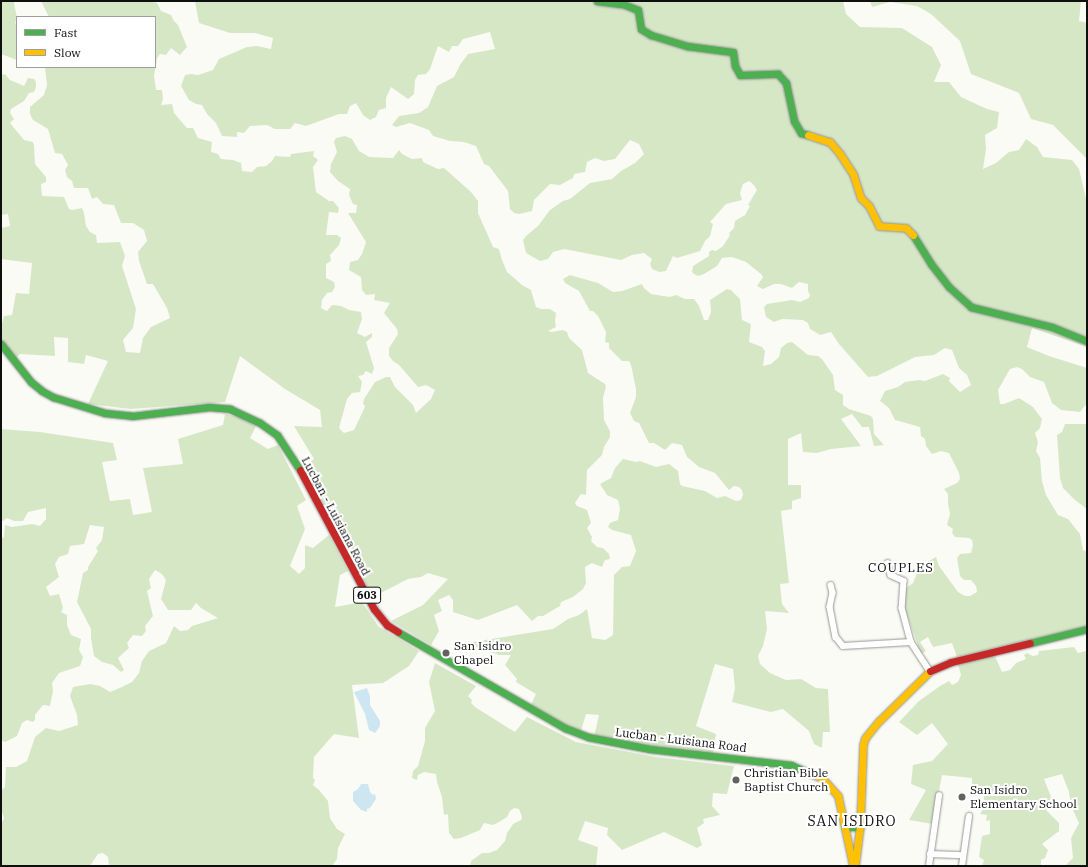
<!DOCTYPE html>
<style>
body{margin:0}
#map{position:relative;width:1088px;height:867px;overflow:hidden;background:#fbfbf6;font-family:"IBM Plex Serif",serif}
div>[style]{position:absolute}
.forest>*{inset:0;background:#d6e7c6}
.water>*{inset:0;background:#cee6f2}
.roads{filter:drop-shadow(0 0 1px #959593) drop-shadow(0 0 1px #959593)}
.street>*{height:5.5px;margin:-2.75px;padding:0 2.75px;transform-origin:2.75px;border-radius:2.75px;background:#fefefe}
.fast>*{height:7px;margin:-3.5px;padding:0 3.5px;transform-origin:3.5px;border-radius:3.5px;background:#4caf50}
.slow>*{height:7px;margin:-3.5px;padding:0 3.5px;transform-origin:3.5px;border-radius:3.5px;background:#ffc107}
.jam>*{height:7px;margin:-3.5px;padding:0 3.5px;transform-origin:3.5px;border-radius:3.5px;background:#c62828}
.dots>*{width:11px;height:11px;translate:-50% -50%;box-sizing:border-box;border:2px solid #fff;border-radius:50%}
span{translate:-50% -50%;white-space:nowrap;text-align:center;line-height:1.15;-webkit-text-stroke:4px #fff;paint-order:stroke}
.shield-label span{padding:1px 3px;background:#fff;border:1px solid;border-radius:3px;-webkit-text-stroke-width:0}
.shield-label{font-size:11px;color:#0f0f0f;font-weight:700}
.street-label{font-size:12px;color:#0f0f0f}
.poi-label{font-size:12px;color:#0f0f0f}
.left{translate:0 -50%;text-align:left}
.neighbourhood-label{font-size:13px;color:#0f0f0f;letter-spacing:1px}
.quarter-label{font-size:14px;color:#0f0f0f;letter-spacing:1px}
.frame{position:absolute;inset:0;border:2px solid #0f0f0f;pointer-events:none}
.legend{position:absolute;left:16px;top:16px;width:140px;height:52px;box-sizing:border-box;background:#fff;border:1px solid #9f9f9f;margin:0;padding:5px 7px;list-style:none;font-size:12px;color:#0f0f0f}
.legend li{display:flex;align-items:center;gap:8px;height:20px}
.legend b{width:20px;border:1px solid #9f9f9f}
</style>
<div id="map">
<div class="forest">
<div style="clip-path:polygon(1px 1px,14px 1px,14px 3px,17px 18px,15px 23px,17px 24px,17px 60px,1px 54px)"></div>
<div style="clip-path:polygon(41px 1px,151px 1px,157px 3px,161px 11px,171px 15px,174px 21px,178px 25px,187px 47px,180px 55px,171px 48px,166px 55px,160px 54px,157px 58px,154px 76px,156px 90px,162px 90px,163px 99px,161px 105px,172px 104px,174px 113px,187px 128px,193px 128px,198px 138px,212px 142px,211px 152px,218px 154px,221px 159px,233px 160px,241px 163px,242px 171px,252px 172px,257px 167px,266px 166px,272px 161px,275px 156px,290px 157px,291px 154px,314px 151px,313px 156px,318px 160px,313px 167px,316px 192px,329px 201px,333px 201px,339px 208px,338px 213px,329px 212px,326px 235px,337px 235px,341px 238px,339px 245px,330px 255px,331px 261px,326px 264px,326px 278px,334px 282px,335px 287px,332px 292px,327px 293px,322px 300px,321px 308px,327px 311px,332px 305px,341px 306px,349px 310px,361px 312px,362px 319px,357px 333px,365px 337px,372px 333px,372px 337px,366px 342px,374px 368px,372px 374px,366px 371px,363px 375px,358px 376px,362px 382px,360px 392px,352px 393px,347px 399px,339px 428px,344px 433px,354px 430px,364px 409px,365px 406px,363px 404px,364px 399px,375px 382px,386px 377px,390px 377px,395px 387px,413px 405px,416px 413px,431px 399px,435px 390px,426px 385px,418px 387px,399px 365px,393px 361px,389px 356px,389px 348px,398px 334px,397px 329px,384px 313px,390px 303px,374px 300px,375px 294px,366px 295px,362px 290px,361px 277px,349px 270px,350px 262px,358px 260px,362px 254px,366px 242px,348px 213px,356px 213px,357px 205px,353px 204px,349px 195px,350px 189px,338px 181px,330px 172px,331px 164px,337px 152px,334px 142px,336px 138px,345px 136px,352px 139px,359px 151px,369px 157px,393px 158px,399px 150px,402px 154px,412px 159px,422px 158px,423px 162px,438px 169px,444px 168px,471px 192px,478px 201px,478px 213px,493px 247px,499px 249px,502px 260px,507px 272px,522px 285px,531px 290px,536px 307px,541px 309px,550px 309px,556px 313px,555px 321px,556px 327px,548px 331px,551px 332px,563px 330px,567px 332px,569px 338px,582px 350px,588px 373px,605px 384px,606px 387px,603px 398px,604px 420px,610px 431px,610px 437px,604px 447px,602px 455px,587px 470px,586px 495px,581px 494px,575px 503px,577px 506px,587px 510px,591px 523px,587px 528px,592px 537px,591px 541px,597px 547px,603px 548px,609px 554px,610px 559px,605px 560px,602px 567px,592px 563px,585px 567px,586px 583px,583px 589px,573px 597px,561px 602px,560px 606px,543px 616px,538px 616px,532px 621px,517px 605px,478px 620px,453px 612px,453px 600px,449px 595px,438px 600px,442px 611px,434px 615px,439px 631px,431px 645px,391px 621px,423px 605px,448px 579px,428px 573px,421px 577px,408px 579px,373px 597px,304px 465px,314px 459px,294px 426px,322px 427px,320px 410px,285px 389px,240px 356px,225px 402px,131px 409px,88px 404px,108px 361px,86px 355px,84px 364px,68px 362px,68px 338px,54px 337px,55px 356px,20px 354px,15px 359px,1px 339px,1px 328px,4px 316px,12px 315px,16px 293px,29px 294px,32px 263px,1px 259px,1px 228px,10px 226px,8px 214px,1px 215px,1px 75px,5px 74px,10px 80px,24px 86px,28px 78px,34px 79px,36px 82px,36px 87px,34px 92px,29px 93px,24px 101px,11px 109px,10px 113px,14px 119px,10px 123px,24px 140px,33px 142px,34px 145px,35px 164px,46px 177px,46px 182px,41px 184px,42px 196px,64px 197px,69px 209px,72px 210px,82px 208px,84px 213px,86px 226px,90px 232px,96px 235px,97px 243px,120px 242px,125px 256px,122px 266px,136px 309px,133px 328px,123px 340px,126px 352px,140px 353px,143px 338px,151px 327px,170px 318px,167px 308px,153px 284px,147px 284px,139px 261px,138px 252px,147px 241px,144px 230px,133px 223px,121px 223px,114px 205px,103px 204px,97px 197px,92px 199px,88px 188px,74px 188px,72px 181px,67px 177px,65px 170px,68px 165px,62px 154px,55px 153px,48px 129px,33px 120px,30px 114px,30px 107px,44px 95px,47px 85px,45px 67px,155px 67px,155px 17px,49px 17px)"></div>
<div style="clip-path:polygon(195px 1px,843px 1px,846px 14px,860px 27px,902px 28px,932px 47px,941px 65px,934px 82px,949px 82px,961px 97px,987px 109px,999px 112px,997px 128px,985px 135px,986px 149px,983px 169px,996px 163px,1009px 152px,1019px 150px,1026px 139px,1037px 147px,1043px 157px,1072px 160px,1079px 169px,1087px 203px,1087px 347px,1032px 328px,1027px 347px,1049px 356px,1087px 368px,1087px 403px,1080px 412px,1061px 410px,1052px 403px,1044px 382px,1030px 377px,1022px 369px,1017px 367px,1010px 369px,998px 390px,1000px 404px,1004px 404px,1019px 398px,1033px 407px,1042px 419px,1040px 428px,1035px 433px,1038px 442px,1036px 451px,1040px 458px,1042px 481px,1046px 495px,1058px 515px,1068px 519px,1080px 534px,1083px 550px,1087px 552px,1087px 626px,957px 657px,952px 643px,933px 647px,928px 637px,920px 642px,926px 651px,921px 654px,905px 609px,905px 589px,913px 583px,920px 566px,936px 557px,939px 566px,958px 592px,965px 596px,970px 596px,977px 592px,976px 586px,971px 580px,964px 580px,960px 576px,957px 558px,960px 554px,971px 553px,973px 545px,972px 540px,969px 538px,955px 537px,952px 533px,953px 529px,947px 525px,950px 514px,948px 504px,948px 494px,944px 489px,957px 483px,960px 479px,959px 473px,949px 453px,941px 451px,932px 454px,926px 446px,925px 439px,921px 436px,920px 427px,895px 420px,889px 408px,880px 401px,885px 391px,898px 387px,905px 382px,919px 380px,925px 381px,943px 374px,950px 378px,949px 381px,960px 392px,971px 385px,967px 375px,959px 368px,952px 350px,945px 348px,934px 355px,915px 357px,877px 376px,868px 377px,839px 344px,831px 332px,820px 335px,810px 329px,808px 323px,803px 320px,782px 319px,774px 322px,766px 317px,764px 307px,767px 304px,792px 300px,800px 302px,809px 298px,810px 295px,808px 291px,808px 284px,799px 282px,792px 288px,781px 284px,774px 284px,763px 289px,757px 286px,763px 277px,761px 274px,746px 262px,732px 257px,722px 258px,717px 266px,704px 274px,698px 276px,694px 274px,692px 272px,693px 266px,709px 256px,709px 252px,712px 250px,716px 251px,723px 246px,730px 235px,729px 233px,734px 228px,735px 221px,745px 215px,750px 206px,748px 205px,757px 190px,753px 184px,749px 181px,743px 184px,740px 193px,742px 200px,726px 204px,710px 222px,713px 224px,710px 236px,705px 241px,700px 251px,677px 258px,673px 256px,666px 271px,659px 272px,652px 269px,650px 264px,652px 259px,644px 253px,632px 255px,621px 260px,564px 249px,553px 252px,548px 259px,540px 261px,526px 253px,523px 240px,526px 236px,538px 226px,550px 210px,563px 201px,570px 199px,590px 183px,612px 179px,621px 171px,635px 163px,644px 154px,639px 144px,630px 140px,615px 159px,604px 161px,595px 158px,587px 162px,585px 172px,574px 174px,573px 178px,560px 185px,550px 184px,534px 200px,532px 211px,519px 214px,514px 213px,510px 209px,508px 191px,489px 166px,484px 164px,476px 146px,464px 142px,450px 141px,433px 136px,429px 130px,410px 123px,396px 127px,392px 125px,399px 116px,419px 113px,428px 107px,437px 86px,454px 77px,460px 65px,468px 54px,495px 49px,490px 32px,463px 39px,458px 46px,452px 46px,449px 52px,438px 46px,430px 69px,426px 74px,418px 75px,415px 80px,414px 94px,408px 99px,391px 87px,386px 98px,386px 108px,379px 110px,376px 117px,370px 120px,363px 115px,356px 103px,350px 106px,347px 114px,339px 114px,306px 126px,295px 123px,290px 129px,275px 129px,267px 125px,250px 126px,244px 133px,237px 132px,237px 137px,222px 136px,216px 123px,207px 114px,202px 105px,196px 104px,189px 100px,181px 86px,185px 75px,191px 74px,198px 75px,213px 70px,219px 59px,247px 47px,257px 46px,271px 49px,273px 38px,255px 33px,230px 33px,199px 23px)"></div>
<div style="clip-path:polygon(870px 1px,1081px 1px,1079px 21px,1087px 23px,1087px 159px,1053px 125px,1031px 119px,1019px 93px,971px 74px,960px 41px,931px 14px,917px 6px,890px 2px,872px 7px)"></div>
<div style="clip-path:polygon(570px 275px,598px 283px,613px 292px,622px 291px,642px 284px,644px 288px,651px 294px,670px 297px,676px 295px,685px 299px,694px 299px,699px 306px,704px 320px,708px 320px,711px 312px,710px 300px,727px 289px,731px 290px,740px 299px,742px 320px,751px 324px,749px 342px,762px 347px,765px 351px,763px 366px,771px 364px,779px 357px,781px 348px,787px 343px,792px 342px,808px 355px,818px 356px,822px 359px,833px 375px,835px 390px,843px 395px,843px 405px,849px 409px,871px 416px,873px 419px,874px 434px,884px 445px,874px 446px,869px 427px,862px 427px,852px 414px,841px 419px,861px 446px,831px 449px,817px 453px,803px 452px,801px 433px,788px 439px,788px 485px,801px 485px,801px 498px,792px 501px,792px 509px,781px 511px,789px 583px,780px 584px,782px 604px,789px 613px,765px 611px,767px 629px,763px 646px,758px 656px,760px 664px,770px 673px,786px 680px,801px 679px,816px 688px,828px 689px,830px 732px,823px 732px,822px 748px,814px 744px,809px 731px,783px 709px,771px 712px,732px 702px,735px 688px,733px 669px,715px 664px,696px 726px,716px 734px,713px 756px,594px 737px,599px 715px,586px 714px,580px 734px,530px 707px,536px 694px,516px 682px,517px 679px,505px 665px,511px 655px,499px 655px,490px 652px,493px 646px,486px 643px,480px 650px,466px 647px,473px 642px,553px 629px,568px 619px,579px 615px,587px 609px,592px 638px,605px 640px,613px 635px,614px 575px,622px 567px,630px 566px,636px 551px,631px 535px,612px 530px,608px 527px,610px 523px,618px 520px,620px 509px,618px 500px,607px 495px,600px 484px,611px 478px,615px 468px,623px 459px,636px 462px,640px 461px,656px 467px,669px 464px,678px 471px,680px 484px,682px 486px,705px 491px,717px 498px,725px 496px,736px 501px,741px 500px,743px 495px,742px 490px,739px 487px,734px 486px,729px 490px,715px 473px,699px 467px,687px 457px,682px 445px,672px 443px,665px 450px,654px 443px,649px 443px,639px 423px,634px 421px,630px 413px,636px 397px,636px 389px,631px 365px,629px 361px,622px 361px,609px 348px,609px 343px,605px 342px,606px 332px,598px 316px,593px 311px,590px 311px,579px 291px,565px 283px,563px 279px)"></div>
<div style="clip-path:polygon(225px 414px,240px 418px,256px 426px,250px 438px,268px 449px,278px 445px,306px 500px,297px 506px,305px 529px,290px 566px,299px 574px,305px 568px,305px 545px,313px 548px,329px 535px,348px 571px,340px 575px,335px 607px,362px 602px,379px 627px,419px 651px,409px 666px,383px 683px,352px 685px,359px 738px,334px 734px,314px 757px,313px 778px,315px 780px,313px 785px,319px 790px,328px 801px,330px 818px,337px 829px,345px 834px,338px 848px,337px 859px,332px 866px,109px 866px,108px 857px,103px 853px,98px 854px,90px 866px,1px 866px,1px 825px,4px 818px,1px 809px,1px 791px,5px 787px,6px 767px,16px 767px,27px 761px,35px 737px,46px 728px,59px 731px,78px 725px,77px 715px,70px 696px,73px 687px,90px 684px,100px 686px,110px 692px,122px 687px,132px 682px,139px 673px,142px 661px,149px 651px,166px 643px,174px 626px,180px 631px,188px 630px,192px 626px,218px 618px,201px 608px,196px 603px,191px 610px,168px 610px,161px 599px,166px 580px,162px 574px,155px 570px,149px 579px,151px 588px,147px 591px,153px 616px,145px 626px,146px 631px,142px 636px,133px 635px,127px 643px,129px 648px,118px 658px,124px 670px,121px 672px,113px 665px,102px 662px,94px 656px,91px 638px,91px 629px,77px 602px,83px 573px,88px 570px,88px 567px,98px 551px,96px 548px,102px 540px,104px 527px,90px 525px,84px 544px,70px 546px,68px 554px,59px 557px,55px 564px,59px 577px,46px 587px,50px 596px,59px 594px,63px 608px,61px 612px,67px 615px,67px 625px,71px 635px,81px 639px,79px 650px,83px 657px,80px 666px,59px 673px,52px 683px,53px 691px,50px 706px,43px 705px,35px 715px,35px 720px,33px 722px,27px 720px,22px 723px,17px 736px,5px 742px,1px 740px,1px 539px,4px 537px,5px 525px,12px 527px,32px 524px,40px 526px,46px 519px,46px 508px,28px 512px,23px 521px,14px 521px,7px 518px,1px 522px,1px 429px,40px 432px,113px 443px,117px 460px,102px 462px,110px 501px,130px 499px,133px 515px,152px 512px,143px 468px,183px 464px,178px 439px,223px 425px)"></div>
<div style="clip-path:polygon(1065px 424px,1087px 424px,1087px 509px,1075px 500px,1063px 488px,1060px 478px,1057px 435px,1062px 432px)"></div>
<div style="clip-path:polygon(1074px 647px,1078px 653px,1086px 651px,1087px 648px,1087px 866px,1065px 866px,1073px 858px,1071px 838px,1079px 823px,1071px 806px,1069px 792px,1062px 774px,1044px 779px,1051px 797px,1046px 810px,1059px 823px,1059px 831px,1042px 844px,1048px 850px,1045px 858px,1041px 860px,1041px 866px,982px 866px,984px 860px,979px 857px,982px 836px,990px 834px,990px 820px,986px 821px,987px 815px,980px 814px,983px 809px,985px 788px,972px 787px,972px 778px,942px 775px,933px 824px,909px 820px,926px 790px,911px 784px,913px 765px,932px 761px,948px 744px,932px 723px,917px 735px,899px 722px,919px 701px,940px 686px,949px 681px,952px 685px,958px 682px,961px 675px,957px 661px,993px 652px,1002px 672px,1010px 670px,1016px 663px,1026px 659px,1024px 655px,1027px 653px,1033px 656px,1038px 655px,1039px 651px)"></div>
<div style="clip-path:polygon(435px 663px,476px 686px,468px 696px,472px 700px,471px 703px,475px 707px,515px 732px,527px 717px,576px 742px,656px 757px,734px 766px,727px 794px,713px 793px,712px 806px,720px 815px,703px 819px,704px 823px,697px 828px,702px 845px,697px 848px,664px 832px,622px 850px,607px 835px,608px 828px,585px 821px,578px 840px,598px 847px,596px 866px,470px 866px,471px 861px,482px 853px,489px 853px,497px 850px,505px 841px,507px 833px,513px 824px,521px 820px,522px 817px,519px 809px,514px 808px,510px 811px,507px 817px,499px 822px,493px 825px,484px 823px,480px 830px,461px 838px,454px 839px,449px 833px,448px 814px,444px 815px,442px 797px,437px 782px,436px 774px,424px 772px,418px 775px,417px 780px,412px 778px,413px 771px,418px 766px,425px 741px,425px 728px,435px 711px,429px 682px)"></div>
</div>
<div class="water">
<div style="clip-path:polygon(367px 688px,370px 696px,370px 705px,380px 721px,380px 726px,375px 733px,369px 730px,365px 714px,354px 692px)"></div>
<div style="clip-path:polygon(361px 784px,368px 784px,370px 792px,373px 795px,375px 794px,376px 799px,370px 808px,367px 809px,367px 812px,361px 810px,353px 801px,353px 792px,358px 789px)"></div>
</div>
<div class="roads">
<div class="street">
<div style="left:888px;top:563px;width:12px;rotate:76deg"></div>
<div style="left:891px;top:575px;width:14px;rotate:25deg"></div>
<div style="left:904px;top:581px;width:27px;rotate:94deg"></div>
<div style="left:902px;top:608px;width:35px;rotate:75deg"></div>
<div style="left:911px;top:642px;width:35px;rotate:57deg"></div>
<div style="left:831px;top:585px;width:8px;rotate:76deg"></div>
<div style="left:833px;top:593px;width:14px;rotate:102deg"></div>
<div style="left:830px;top:607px;width:31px;rotate:79deg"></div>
<div style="left:836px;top:637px;width:11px;rotate:52deg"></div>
<div style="left:843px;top:646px;width:68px;rotate:-3.4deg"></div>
<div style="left:930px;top:854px;width:33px;rotate:2deg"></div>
<div style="left:929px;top:866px;width:71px;rotate:-81.9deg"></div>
<div style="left:962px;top:866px;width:50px;rotate:-82deg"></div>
</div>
<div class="fast">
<div style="left:597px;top:1px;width:26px;rotate:7deg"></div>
<div style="left:623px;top:4px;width:16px;rotate:22deg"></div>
<div style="left:638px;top:10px;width:19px;rotate:81deg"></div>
<div style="left:641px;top:29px;width:12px;rotate:31deg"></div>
<div style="left:651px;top:35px;width:38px;rotate:17deg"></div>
<div style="left:687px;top:46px;width:46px;rotate:7.4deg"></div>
<div style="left:733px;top:52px;width:14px;rotate:82deg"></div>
<div style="left:735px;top:66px;width:10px;rotate:61deg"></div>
<div style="left:740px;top:75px;width:38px;rotate:-2deg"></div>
<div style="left:778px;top:74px;width:12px;rotate:48deg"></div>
<div style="left:786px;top:83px;width:39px;rotate:78deg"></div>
<div style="left:794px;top:121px;width:14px;rotate:60deg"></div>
<div style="left:801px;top:133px;width:7px;rotate:16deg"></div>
<div style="left:913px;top:235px;width:34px;rotate:58deg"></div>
<div style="left:931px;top:264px;width:29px;rotate:52deg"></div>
<div style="left:949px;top:287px;width:30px;rotate:42deg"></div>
<div style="left:971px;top:307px;width:83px;rotate:13.9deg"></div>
<div style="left:1052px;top:327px;width:38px;rotate:22deg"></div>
<div style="left:1px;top:344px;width:48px;rotate:51.7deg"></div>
<div style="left:31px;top:382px;width:14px;rotate:39deg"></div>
<div style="left:42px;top:391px;width:13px;rotate:29deg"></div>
<div style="left:53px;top:397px;width:54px;rotate:17.1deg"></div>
<div style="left:105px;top:413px;width:27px;rotate:6deg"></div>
<div style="left:132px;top:416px;width:78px;rotate:-6.7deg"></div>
<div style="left:209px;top:407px;width:21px;rotate:5deg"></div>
<div style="left:230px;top:409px;width:33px;rotate:25deg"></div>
<div style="left:260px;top:423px;width:21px;rotate:35deg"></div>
<div style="left:277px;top:435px;width:42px;rotate:56.7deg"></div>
<div style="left:398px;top:632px;width:193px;rotate:29.9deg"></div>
<div style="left:565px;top:728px;width:25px;rotate:21deg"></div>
<div style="left:588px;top:737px;width:63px;rotate:11deg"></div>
<div style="left:650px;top:749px;width:142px;rotate:6.5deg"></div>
<div style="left:791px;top:765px;width:17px;rotate:24deg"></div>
<div style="left:1030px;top:643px;width:59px;rotate:-13.8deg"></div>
<div style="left:845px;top:827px;width:15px"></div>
</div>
<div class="slow">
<div style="left:808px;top:135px;width:23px;rotate:18deg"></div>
<div style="left:830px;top:142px;width:16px;rotate:50deg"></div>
<div style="left:840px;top:154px;width:24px;rotate:57deg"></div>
<div style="left:853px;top:174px;width:25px;rotate:72deg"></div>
<div style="left:861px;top:198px;width:11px;rotate:45deg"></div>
<div style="left:869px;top:206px;width:22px;rotate:63deg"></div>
<div style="left:879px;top:226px;width:27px;rotate:4deg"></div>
<div style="left:906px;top:228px;width:10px;rotate:45deg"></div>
<div style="left:807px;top:772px;width:16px;rotate:22deg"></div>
<div style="left:822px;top:778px;width:24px;rotate:48deg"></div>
<div style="left:838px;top:796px;width:72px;rotate:77.9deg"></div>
<div style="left:855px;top:866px;width:39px;rotate:-83deg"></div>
<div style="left:860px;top:827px;width:82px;rotate:-87.9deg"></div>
<div style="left:863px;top:745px;width:7px;rotate:-74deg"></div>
<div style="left:865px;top:738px;width:22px;rotate:-51deg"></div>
<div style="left:879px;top:721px;width:71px;rotate:-44.4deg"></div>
</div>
<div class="jam">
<div style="left:300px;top:470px;width:157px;rotate:62deg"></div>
<div style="left:374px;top:609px;width:21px;rotate:51deg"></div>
<div style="left:387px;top:625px;width:13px;rotate:32deg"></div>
<div style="left:930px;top:671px;width:23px;rotate:-23deg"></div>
<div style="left:951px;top:662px;width:81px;rotate:-13.5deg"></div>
</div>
</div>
<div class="dots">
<div style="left:446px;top:653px;background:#626260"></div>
<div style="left:736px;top:780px;background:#626260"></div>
<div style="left:962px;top:797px;background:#626260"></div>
</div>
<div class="shield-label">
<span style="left:367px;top:595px">603</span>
</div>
<div class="street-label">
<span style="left:336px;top:516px;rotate:62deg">Lucban - Luisiana Road</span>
<span style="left:681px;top:740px;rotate:7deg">Lucban - Luisiana Road</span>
</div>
<div class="poi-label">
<span class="left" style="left:454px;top:653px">San Isidro<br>Chapel</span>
<span class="left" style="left:744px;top:780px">Christian Bible<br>Baptist Church</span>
<span class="left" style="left:970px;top:797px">San Isidro<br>Elementary School</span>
</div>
<div class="neighbourhood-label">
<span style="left:901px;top:568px">COUPLES</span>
</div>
<div class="quarter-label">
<span style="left:852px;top:821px">SAN ISIDRO</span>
</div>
<div class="frame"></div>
<ul class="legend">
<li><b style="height:5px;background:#4caf50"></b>Fast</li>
<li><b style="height:5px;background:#ffc107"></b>Slow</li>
</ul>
</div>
